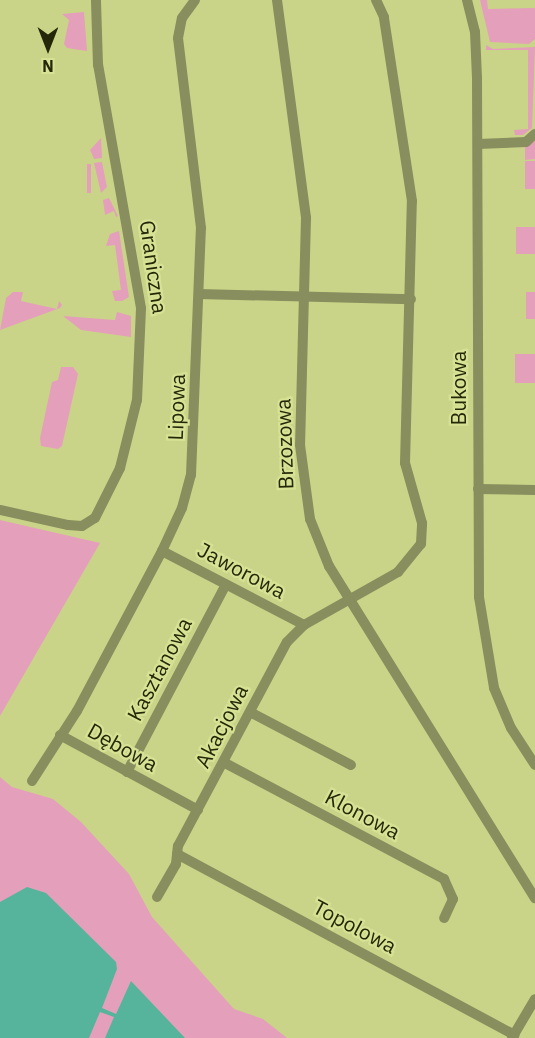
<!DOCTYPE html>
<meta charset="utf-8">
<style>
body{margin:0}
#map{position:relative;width:535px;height:1038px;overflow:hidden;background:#cad488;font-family:"IBM Plex Sans",sans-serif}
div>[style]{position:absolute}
.green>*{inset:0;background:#e49fba;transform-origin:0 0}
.water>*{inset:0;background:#57b49c}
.minor>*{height:10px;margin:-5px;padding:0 5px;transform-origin:5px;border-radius:5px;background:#888e5d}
span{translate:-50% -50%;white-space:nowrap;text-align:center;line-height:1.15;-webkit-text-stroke:4.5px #d7e295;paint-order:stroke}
.street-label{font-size:21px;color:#252808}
.north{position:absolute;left:18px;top:18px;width:60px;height:60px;-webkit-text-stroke:4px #d7e295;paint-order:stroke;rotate:180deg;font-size:16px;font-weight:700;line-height:24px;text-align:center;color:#252808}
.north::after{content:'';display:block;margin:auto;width:21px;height:27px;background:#252808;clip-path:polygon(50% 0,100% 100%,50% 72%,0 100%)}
</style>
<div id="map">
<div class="green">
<div style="clip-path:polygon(480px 0,487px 0,488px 9px,535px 8px,535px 39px,529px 44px,490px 42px)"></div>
<div style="clip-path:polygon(84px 12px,87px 51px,67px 48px,64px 44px,69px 20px,62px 14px)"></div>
<div style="clip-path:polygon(486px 45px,493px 49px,535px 47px,532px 128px,523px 135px,515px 135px,514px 130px,528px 129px,528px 50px,486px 50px)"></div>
<div style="clip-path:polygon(101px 138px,102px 158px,94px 159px,90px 150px)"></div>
<div style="clip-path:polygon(535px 141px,535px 159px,525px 160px,525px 146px)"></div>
<div style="left:525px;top:161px;width:10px;height:28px"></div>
<div style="clip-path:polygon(102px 162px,107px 187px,101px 193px,94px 163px)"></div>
<div style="left:87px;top:164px;width:4px;height:29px"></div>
<div style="clip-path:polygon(109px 198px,118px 216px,116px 217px,114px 211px,105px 215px,103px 200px)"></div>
<div style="left:516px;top:227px;width:19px;height:27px"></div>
<div style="clip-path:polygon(119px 231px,129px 297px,122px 301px,115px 301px,112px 291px,121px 290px,115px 245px,106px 246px,110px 234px)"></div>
<div style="clip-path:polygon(23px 292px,21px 301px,57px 309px,59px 301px,62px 305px,60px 308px,0 330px,6px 298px,13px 292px)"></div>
<div style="left:526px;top:292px;width:9px;height:27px"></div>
<div style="clip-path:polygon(117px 312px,131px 316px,131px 337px,81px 330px,63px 316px,115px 320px)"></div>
<div style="left:535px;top:354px;width:29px;height:20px;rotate:90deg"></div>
<div style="clip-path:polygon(61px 367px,73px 367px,78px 374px,62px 446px,58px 449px,41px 446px,40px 438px,52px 382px,58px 380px)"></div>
<div style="clip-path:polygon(0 520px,100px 543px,0 716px)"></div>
<div style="clip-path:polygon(0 777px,12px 787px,53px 799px,81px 822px,129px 874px,152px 917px,234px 1009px,263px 1019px,287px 1038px,0 1038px)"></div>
</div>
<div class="water">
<div style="clip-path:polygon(27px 887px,46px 893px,116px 962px,117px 969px,102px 1008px,116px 1014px,131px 981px,185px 1038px,105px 1038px,114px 1017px,100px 1012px,89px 1038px,0 1038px,0 902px)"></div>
</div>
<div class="minor">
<div style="left:277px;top:0;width:220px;rotate:82.4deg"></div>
<div style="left:306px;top:218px;width:227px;rotate:91.5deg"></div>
<div style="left:300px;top:445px;width:75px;rotate:82.3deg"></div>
<div style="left:310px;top:519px;width:51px;rotate:68deg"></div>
<div style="left:329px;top:566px;width:391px;rotate:58.2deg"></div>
<div style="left:467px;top:0;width:33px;rotate:76deg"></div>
<div style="left:475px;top:32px;width:46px;rotate:87.5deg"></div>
<div style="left:477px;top:78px;width:519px;rotate:89.78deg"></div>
<div style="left:479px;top:597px;width:92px;rotate:80.6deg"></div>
<div style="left:494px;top:688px;width:43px;rotate:67deg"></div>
<div style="left:511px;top:728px;width:44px;rotate:57deg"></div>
<div style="left:478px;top:144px;width:48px;rotate:-2.4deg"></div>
<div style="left:526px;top:142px;width:12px;rotate:-42deg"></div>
<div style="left:199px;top:294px;width:212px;rotate:1.4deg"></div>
<div style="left:478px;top:489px;width:57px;rotate:1deg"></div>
<div style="left:0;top:510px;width:70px;rotate:12.4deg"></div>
<div style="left:68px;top:525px;width:14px;rotate:4deg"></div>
<div style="left:82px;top:526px;width:15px;rotate:-32deg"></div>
<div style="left:95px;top:518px;width:56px;rotate:-63.4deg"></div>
<div style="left:120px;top:468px;width:70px;rotate:-76deg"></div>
<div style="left:137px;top:400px;width:92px;rotate:-87.5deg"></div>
<div style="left:141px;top:308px;width:247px;rotate:-100deg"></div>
<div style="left:98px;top:65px;width:65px;rotate:-91.8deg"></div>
<div style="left:162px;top:551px;width:160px;rotate:27.5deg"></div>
<div style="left:250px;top:712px;width:114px;rotate:27.7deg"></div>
<div style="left:60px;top:735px;width:157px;rotate:28.5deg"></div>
<div style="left:225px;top:763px;width:248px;rotate:27.9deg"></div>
<div style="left:444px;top:879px;width:22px;rotate:66deg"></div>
<div style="left:453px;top:899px;width:21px;rotate:115deg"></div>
<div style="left:127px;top:772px;width:212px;rotate:-62.2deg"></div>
<div style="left:32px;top:781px;width:83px;rotate:-57.3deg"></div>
<div style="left:77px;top:711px;width:181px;rotate:-62deg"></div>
<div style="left:162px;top:551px;width:47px;rotate:-65.1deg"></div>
<div style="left:182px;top:508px;width:34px;rotate:-75deg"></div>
<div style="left:191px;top:475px;width:247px;rotate:-87.7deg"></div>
<div style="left:201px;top:228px;width:191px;rotate:-96.9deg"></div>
<div style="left:178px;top:38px;width:20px;rotate:-79deg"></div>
<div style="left:182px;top:18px;width:22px;rotate:-54deg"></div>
<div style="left:177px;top:854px;width:383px;rotate:28.2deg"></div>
<div style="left:157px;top:897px;width:38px;rotate:-60deg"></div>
<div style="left:176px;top:864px;width:18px;rotate:-84deg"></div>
<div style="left:178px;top:846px;width:231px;rotate:-61.9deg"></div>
<div style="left:287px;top:642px;width:24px;rotate:-45deg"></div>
<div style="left:304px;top:625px;width:108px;rotate:-29.4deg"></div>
<div style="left:398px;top:572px;width:36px;rotate:-51deg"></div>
<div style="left:421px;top:544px;width:21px;rotate:-87deg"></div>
<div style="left:422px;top:523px;width:62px;rotate:-105.8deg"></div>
<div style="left:405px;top:463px;width:262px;rotate:-88.5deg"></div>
<div style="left:412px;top:201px;width:186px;rotate:-98.7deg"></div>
<div style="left:384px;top:17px;width:19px;rotate:-115deg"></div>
<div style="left:512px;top:1038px;width:45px;rotate:-59.5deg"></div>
</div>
<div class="street-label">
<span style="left:154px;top:267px;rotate:82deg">Graniczna</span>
<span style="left:458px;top:388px;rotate:-90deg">Bukowa</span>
<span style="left:176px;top:407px;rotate:-88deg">Lipowa</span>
<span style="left:284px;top:444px;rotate:-92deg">Brzozowa</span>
<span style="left:242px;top:570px;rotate:28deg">Jaworowa</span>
<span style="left:159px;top:669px;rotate:-62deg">Kasztanowa</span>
<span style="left:221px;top:726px;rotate:-63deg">Akacjowa</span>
<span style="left:123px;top:747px;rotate:29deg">Dębowa</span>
<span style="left:363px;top:814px;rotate:28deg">Klonowa</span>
<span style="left:355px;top:926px;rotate:28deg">Topolowa</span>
</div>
<div class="north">N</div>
</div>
